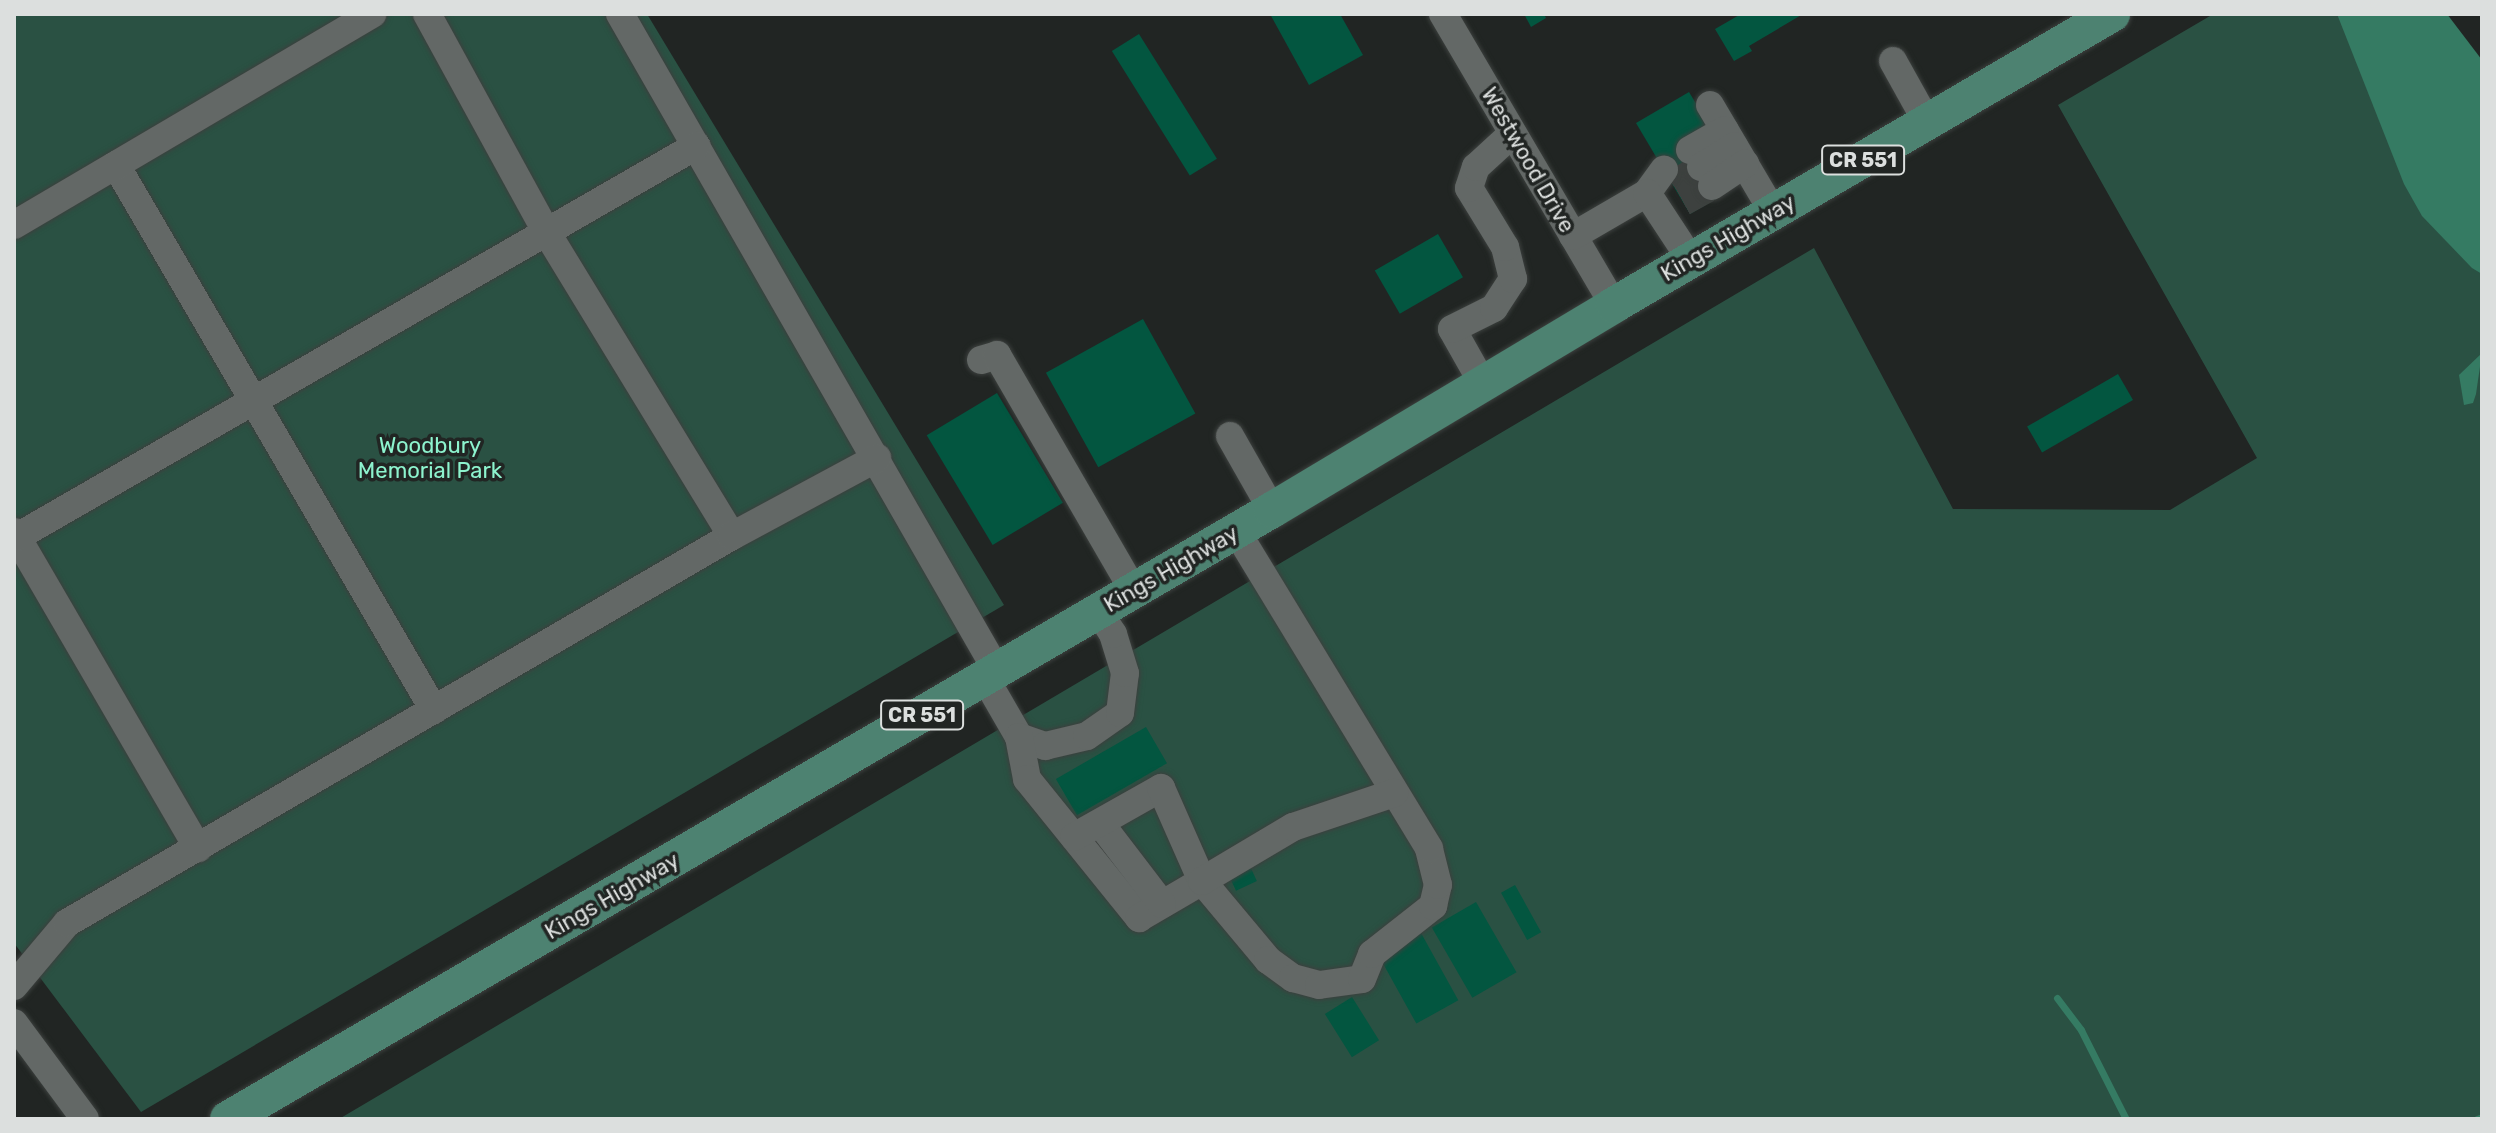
<!DOCTYPE html>
<style>
body{margin:0}
#map{position:relative;width:2496px;height:1133px;overflow:hidden;background:#212523;font-family:Rubik,sans-serif}
div>[style]{position:absolute}
.green>*{inset:0;background:#2a5143}
.water>*{inset:0;background:#357b63}
.stream>*{height:7px;margin:-3.5px;padding:0 3.5px;transform-origin:3.5px;border-radius:3.5px;background:#357b63}
.building>*{inset:0;background:#035640;transform-origin:0 0}
.minor-tunnel>*{height:28px;margin-top:-14px;transform-origin:0;background:repeating-linear-gradient(90deg,#3d413f 0 28px,transparent 0 42px)}
.roads{filter:drop-shadow(0 0 2px #3c403e) drop-shadow(0 0 2px #3c403e)}
.minor>*{height:28px;margin:-14px;padding:0 14px;transform-origin:14px;border-radius:14px;background:#636866}
.major>*{height:36px;margin:-18px;padding:0 18px;transform-origin:18px;border-radius:18px;background:#4d8271}
span{translate:-50% -50%;white-space:nowrap;text-align:center;line-height:1.15;-webkit-text-stroke:7px #212523;paint-order:stroke}
.shield-label span{padding:2px 6px;background:#212523;border:2px solid;border-radius:6px;-webkit-text-stroke-width:0}
.shield-label{font-size:20px;color:#dcdfde;font-weight:700}
.street-label{font-size:22px;color:#dcdfde}
.park-label{font-size:22px;color:#8df3ce}
.frame{position:absolute;inset:0;border:16px solid #dcdfde;pointer-events:none}
</style>
<div id="map">
<div class="green">
<div style="clip-path:polygon(14px 14px,647px 14px,1004px 605px,141px 1112px,14px 943px)"></div>
<div style="clip-path:polygon(2345px 14px,2482px 105px,2482px 1119px,339px 1119px,1814px 248px,1953px 509px,2170px 510px,2257px 458px,2058px 105px,2210px 16px)"></div>
</div>
<div class="water">
<div style="clip-path:polygon(2337px 14px,2447px 14px,2482px 60px,2482px 274px,2472px 268px,2422px 216px,2404px 184px)"></div>
<div style="clip-path:polygon(2482px 353px,2476px 394px,2473px 403px,2464px 405px,2459px 375px)"></div>
</div>
<div class="stream">
<div style="left:2057px;top:998px;width:40px;rotate:53deg"></div>
<div style="left:2081px;top:1030px;width:100px;rotate:63.2deg"></div>
<div style="left:2477px;top:1119px;width:5px;rotate:-22deg"></div>
</div>
<div class="building">
<div style="clip-path:polygon(1270px 14px,1340px 14px,1363px 55px,1309px 85px)"></div>
<div style="clip-path:polygon(1524px 14px,1544px 14px,1546px 18px,1531px 27px)"></div>
<div style="clip-path:polygon(1741px 14px,1803px 14px,1749px 46px,1752px 51px,1734px 61px,1715px 29px)"></div>
<div style="left:1139px;top:34px;width:147px;height:32px;rotate:58deg"></div>
<div style="clip-path:polygon(1689px 92px,1709px 125px,1719px 197px,1690px 214px,1636px 123px)"></div>
<div style="left:1438px;top:234px;width:50px;height:73px;rotate:60deg"></div>
<div style="left:1143px;top:319px;width:108px;height:111px;rotate:61deg"></div>
<div style="left:2118px;top:374px;width:30px;height:105px;rotate:60deg"></div>
<div style="left:997px;top:393px;width:128px;height:82px;rotate:59deg"></div>
<div style="left:1146px;top:727px;width:42px;height:104px;rotate:60deg"></div>
<div style="left:1248px;top:862px;width:21px;height:23px;rotate:65deg"></div>
<div style="left:1515px;top:885px;width:54px;height:16px;rotate:61deg"></div>
<div style="left:1476px;top:902px;width:81px;height:51px;rotate:60deg"></div>
<div style="left:1421px;top:933px;width:77px;height:48px;rotate:61deg"></div>
<div style="left:1352px;top:997px;width:51px;height:32px;rotate:58deg"></div>
</div>
<div class="minor-tunnel">
<div style="left:1673px;top:185px;width:33px;rotate:-33deg"></div>
<div style="left:1683px;top:202px;width:33px;rotate:-29deg"></div>
</div>
<div class="roads">
<div class="minor">
<div style="left:427px;top:14px;width:250px;rotate:61.3deg"></div>
<div style="left:547px;top:233px;width:355px;rotate:58.6deg"></div>
<div style="left:620px;top:14px;width:757px;rotate:60.15deg"></div>
<div style="left:1443px;top:14px;width:338px;rotate:59.6deg"></div>
<div style="left:1893px;top:61px;width:70px;rotate:60.9deg"></div>
<div style="left:1710px;top:105px;width:124px;rotate:59.5deg"></div>
<div style="left:1690px;top:150px;width:40px;rotate:-29.7deg"></div>
<div style="left:116px;top:165px;width:631px;rotate:59.74deg"></div>
<div style="left:1701px;top:167px;width:39px;rotate:-32deg"></div>
<div style="left:1712px;top:186px;width:40px;rotate:-34deg"></div>
<div style="left:1647px;top:193px;width:29px;rotate:-54deg"></div>
<div style="left:14px;top:225px;width:416px;rotate:-30.5deg"></div>
<div style="left:1573px;top:236px;width:86px;rotate:-30.2deg"></div>
<div style="left:1647px;top:193px;width:80px;rotate:56.7deg"></div>
<div style="left:981px;top:360px;width:17px;rotate:-17deg"></div>
<div style="left:997px;top:355px;width:272px;rotate:59.9deg"></div>
<div style="left:1483px;top:384px;width:63px;rotate:-119.4deg"></div>
<div style="left:1452px;top:329px;width:47px;rotate:-26.6deg"></div>
<div style="left:1494px;top:308px;width:35px;rotate:-57deg"></div>
<div style="left:1513px;top:279px;width:33px;rotate:-104deg"></div>
<div style="left:1505px;top:247px;width:69px;rotate:-121.4deg"></div>
<div style="left:1469px;top:188px;width:22px;rotate:-72deg"></div>
<div style="left:1476px;top:167px;width:49px;rotate:-42.5deg"></div>
<div style="left:1230px;top:436px;width:85px;rotate:60.4deg"></div>
<div style="left:14px;top:532px;width:366px;rotate:59.8deg"></div>
<div style="left:17px;top:537px;width:784px;rotate:-29.94deg"></div>
<div style="left:985px;top:678px;width:68px;rotate:60deg"></div>
<div style="left:1019px;top:737px;width:28px;rotate:19deg"></div>
<div style="left:1045px;top:746px;width:43px;rotate:-13.4deg"></div>
<div style="left:1087px;top:736px;width:40px;rotate:-34.9deg"></div>
<div style="left:1120px;top:713px;width:40px;rotate:-82.9deg"></div>
<div style="left:1125px;top:673px;width:41px;rotate:-107.1deg"></div>
<div style="left:1113px;top:634px;width:27px;rotate:-123deg"></div>
<div style="left:1019px;top:737px;width:43px;rotate:79.2deg"></div>
<div style="left:1027px;top:779px;width:179px;rotate:51.1deg"></div>
<div style="left:1139px;top:918px;width:73px;rotate:-30.4deg"></div>
<div style="left:1202px;top:881px;width:103px;rotate:50.1deg"></div>
<div style="left:1268px;top:960px;width:31px;rotate:36deg"></div>
<div style="left:1293px;top:978px;width:27px;rotate:15deg"></div>
<div style="left:1319px;top:985px;width:43px;rotate:-7.9deg"></div>
<div style="left:1362px;top:979px;width:27px;rotate:-68deg"></div>
<div style="left:1372px;top:954px;width:78px;rotate:-38.2deg"></div>
<div style="left:1433px;top:906px;width:22px;rotate:-77deg"></div>
<div style="left:1438px;top:885px;width:38px;rotate:-104deg"></div>
<div style="left:1429px;top:848px;width:372px;rotate:-121.3deg"></div>
<div style="left:1100px;top:823px;width:102px;rotate:52.6deg"></div>
<div style="left:1074px;top:837px;width:100px;rotate:-29.4deg"></div>
<div style="left:1161px;top:788px;width:102px;rotate:66.2deg"></div>
<div style="left:1202px;top:881px;width:106px;rotate:-30.7deg"></div>
<div style="left:1293px;top:827px;width:107px;rotate:-18.6deg"></div>
<div style="left:14px;top:986px;width:82px;rotate:-49.9deg"></div>
<div style="left:67px;top:923px;width:769px;rotate:-30.2deg"></div>
<div style="left:732px;top:536px;width:165px;rotate:-28.3deg"></div>
<div style="left:14px;top:1023px;width:119px;rotate:53.5deg"></div>
</div>
<div class="major">
<div style="left:228px;top:1119px;width:1209px;rotate:-30.26deg"></div>
<div style="left:1272px;top:510px;width:399px;rotate:-30.9deg"></div>
<div style="left:1614px;top:305px;width:577px;rotate:-30.3deg"></div>
</div>
</div>
<div class="shield-label">
<span style="left:1863px;top:160px">CR 551</span>
<span style="left:922px;top:715px">CR 551</span>
</div>
<div class="street-label">
<span style="left:1528px;top:160px;rotate:60deg">Westwood Drive</span>
<span style="left:1728px;top:238px;rotate:-30deg">Kings Highway</span>
<span style="left:1171px;top:569px;rotate:-30deg">Kings Highway</span>
<span style="left:612px;top:896px;rotate:-30deg">Kings Highway</span>
</div>
<div class="park-label">
<span style="left:430px;top:458px">Woodbury<br>Memorial Park</span>
</div>
<div class="frame"></div>
</div>
